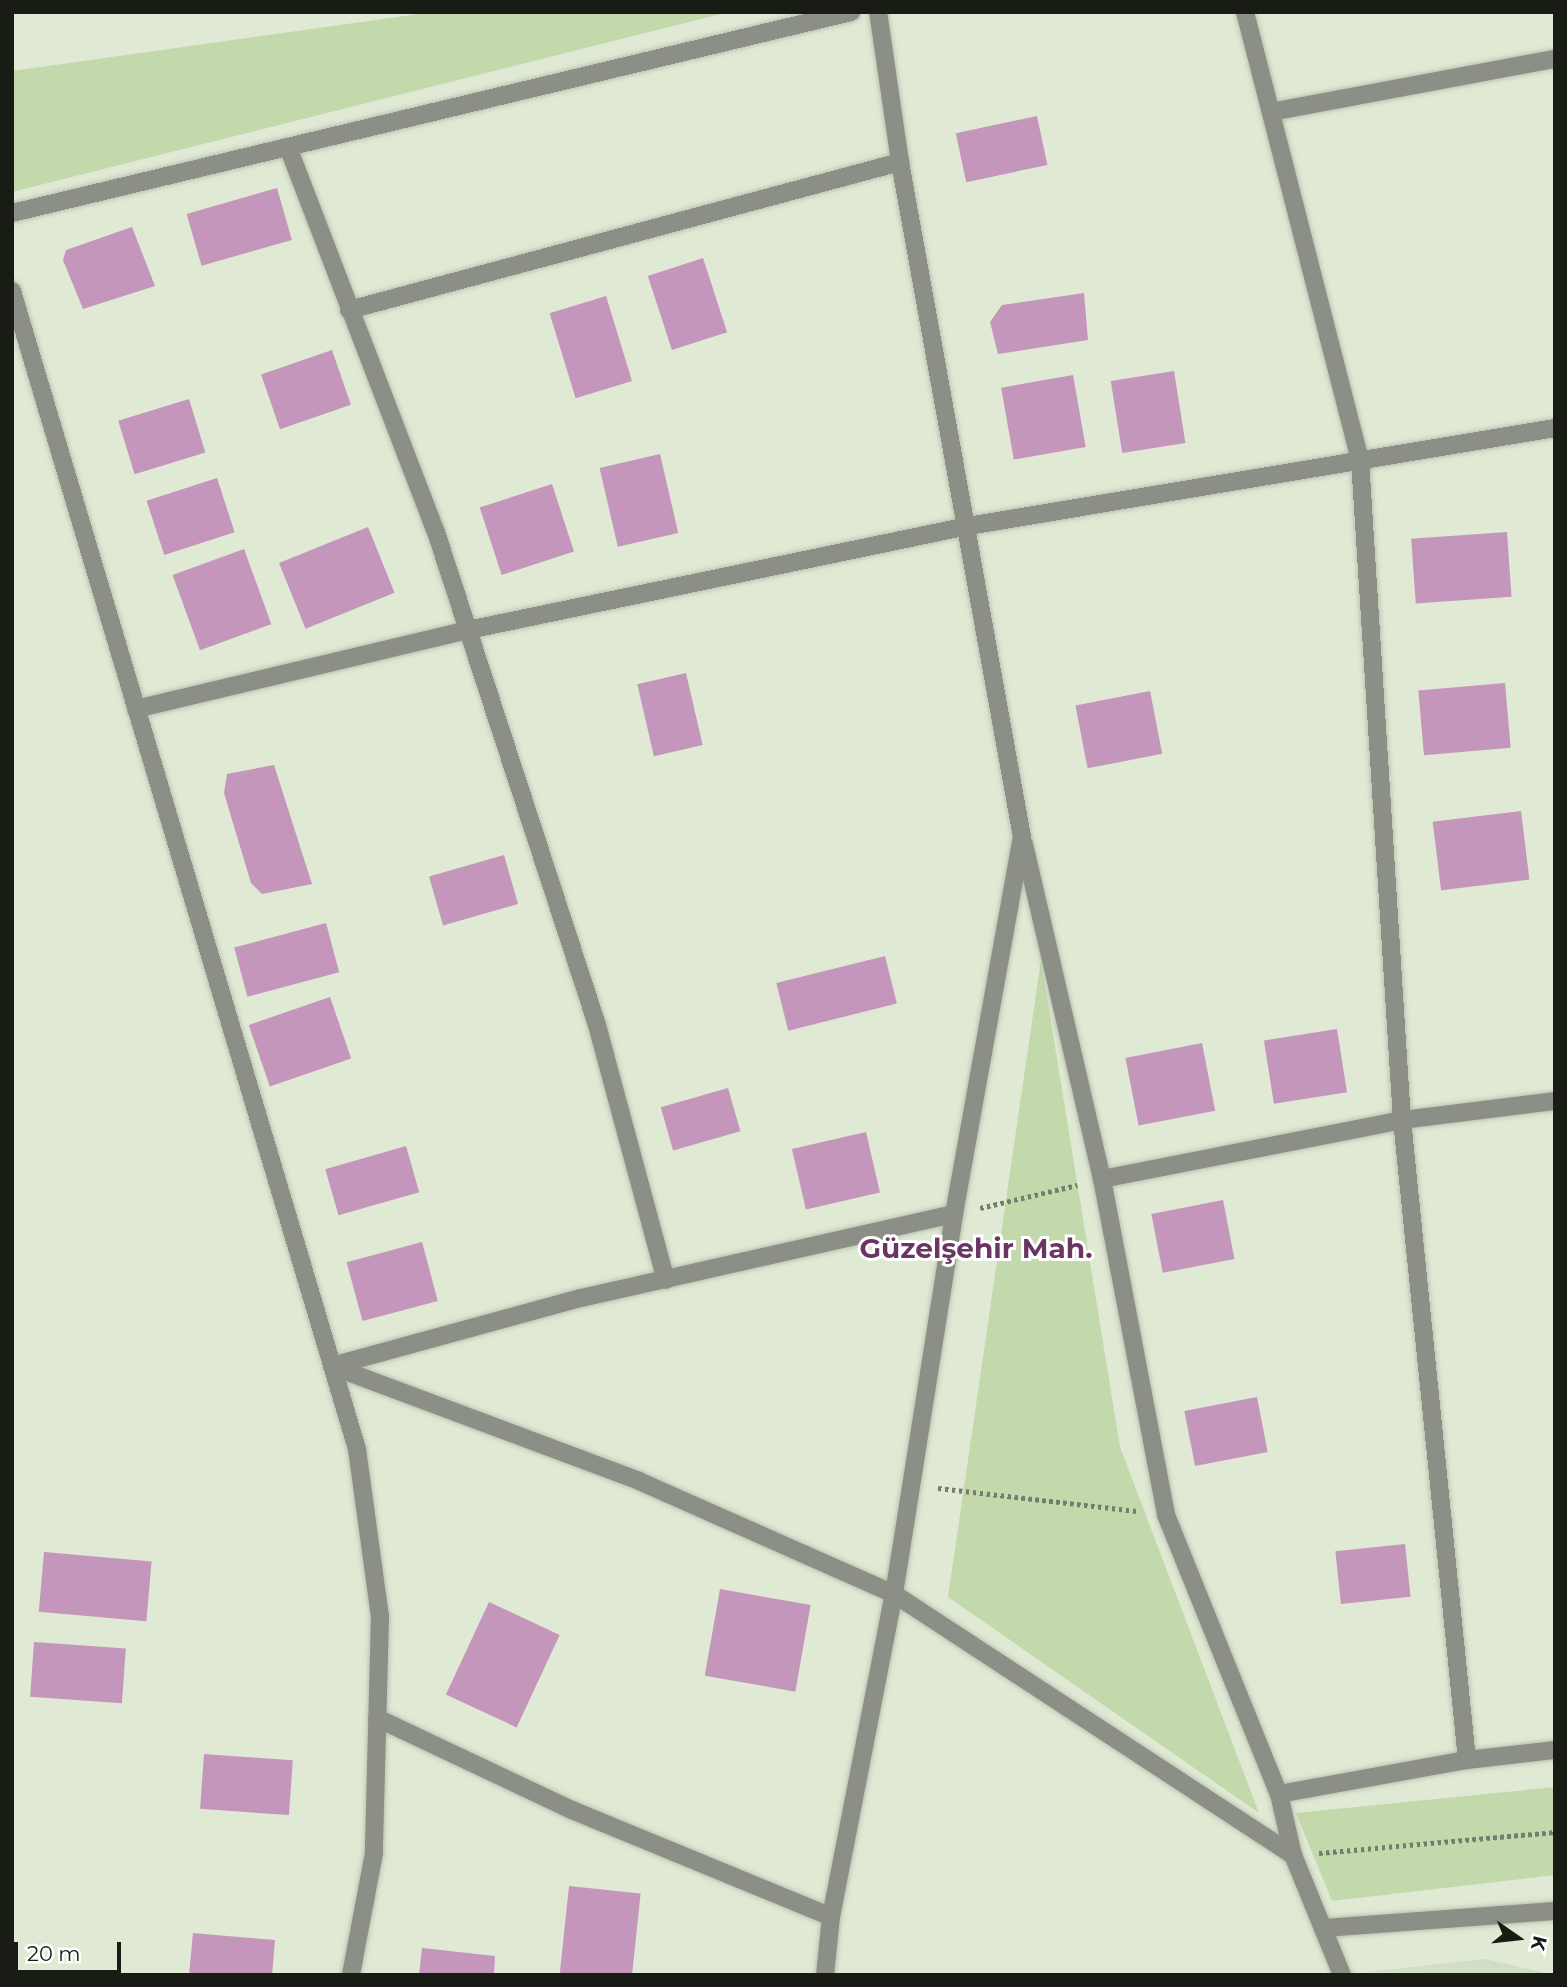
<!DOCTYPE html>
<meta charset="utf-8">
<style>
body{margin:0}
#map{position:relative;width:1567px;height:1987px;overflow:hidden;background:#dfe9d4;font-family:Montserrat,sans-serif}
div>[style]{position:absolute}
.built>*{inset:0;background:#d1dec3}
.green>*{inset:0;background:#c3d9ac}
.building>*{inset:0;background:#c496bc;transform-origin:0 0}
.path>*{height:4.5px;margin-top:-2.25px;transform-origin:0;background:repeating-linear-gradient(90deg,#767c6e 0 3.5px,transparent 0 7px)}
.roads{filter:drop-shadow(0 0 2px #bbc4b2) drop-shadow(0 0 2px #bbc4b2)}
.minor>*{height:18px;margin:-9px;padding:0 9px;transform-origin:9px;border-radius:9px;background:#8b8f86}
span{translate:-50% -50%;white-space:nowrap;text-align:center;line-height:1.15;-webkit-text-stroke:6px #fff;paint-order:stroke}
.district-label{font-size:28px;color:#6b3563;font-weight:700}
.frame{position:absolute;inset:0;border:14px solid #191c15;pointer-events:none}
.north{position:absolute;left:1483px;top:1903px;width:70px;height:70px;-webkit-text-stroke:5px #fff;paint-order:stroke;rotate:104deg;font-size:19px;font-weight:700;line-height:28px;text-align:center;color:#191c15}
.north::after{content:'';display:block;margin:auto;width:24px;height:32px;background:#191c15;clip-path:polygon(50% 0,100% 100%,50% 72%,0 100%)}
.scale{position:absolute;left:14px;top:1942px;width:107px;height:32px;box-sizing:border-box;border:4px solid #191c15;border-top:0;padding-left:9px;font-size:21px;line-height:24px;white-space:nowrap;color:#191c15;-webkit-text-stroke:5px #fff;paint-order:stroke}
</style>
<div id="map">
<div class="built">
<div style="clip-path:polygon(1485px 1959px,1555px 1975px,1366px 1972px)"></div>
</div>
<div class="green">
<div style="clip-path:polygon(433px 12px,729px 12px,12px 192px,12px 71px)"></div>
<div style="clip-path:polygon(1041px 960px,1120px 1447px,1259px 1813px,948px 1597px)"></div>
<div style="clip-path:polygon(1555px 1787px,1555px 1875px,1332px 1901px,1296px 1813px)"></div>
</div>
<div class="building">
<div style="left:1037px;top:116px;width:50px;height:83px;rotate:78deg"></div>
<div style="left:277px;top:188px;width:54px;height:94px;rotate:74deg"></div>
<div style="clip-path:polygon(132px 227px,155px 286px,83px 309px,63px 260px,66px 250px)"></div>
<div style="left:703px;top:258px;width:78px;height:58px;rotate:72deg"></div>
<div style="clip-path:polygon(1084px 293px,1088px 340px,998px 354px,990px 322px,1002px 305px)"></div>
<div style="left:606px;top:296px;width:89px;height:59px;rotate:73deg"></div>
<div style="left:332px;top:350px;width:58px;height:75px;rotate:71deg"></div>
<div style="left:1174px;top:371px;width:73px;height:64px;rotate:81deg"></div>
<div style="left:1073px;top:375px;width:73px;height:73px;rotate:80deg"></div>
<div style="left:189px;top:399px;width:56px;height:74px;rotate:73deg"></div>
<div style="left:660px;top:454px;width:81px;height:62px;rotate:77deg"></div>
<div style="left:217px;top:478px;width:57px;height:74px;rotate:72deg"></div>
<div style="left:552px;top:484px;width:71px;height:76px;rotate:72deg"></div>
<div style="left:368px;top:527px;width:71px;height:96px;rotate:68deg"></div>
<div style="left:1507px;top:532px;width:65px;height:96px;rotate:86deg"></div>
<div style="left:244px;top:549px;width:80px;height:76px;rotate:70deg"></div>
<div style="left:686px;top:673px;width:74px;height:50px;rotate:77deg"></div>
<div style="left:1505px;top:683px;width:65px;height:87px;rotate:85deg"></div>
<div style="left:1150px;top:691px;width:64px;height:76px;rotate:79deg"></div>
<div style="clip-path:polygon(274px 765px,312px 884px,262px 894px,251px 883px,224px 793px,227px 774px)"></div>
<div style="left:1521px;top:811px;width:69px;height:89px;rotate:83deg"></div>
<div style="left:504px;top:855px;width:51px;height:78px;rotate:74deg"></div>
<div style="left:326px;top:923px;width:51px;height:95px;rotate:75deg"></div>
<div style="left:885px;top:956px;width:49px;height:112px;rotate:76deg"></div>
<div style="left:330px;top:997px;width:65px;height:86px;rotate:71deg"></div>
<div style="left:1337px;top:1029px;width:64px;height:74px;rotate:81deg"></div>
<div style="left:1202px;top:1043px;width:69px;height:78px;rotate:79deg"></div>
<div style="left:728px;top:1088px;width:45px;height:70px;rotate:74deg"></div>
<div style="left:866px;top:1132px;width:62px;height:76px;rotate:77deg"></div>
<div style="left:406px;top:1146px;width:48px;height:84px;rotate:74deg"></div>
<div style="left:1223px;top:1200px;width:60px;height:73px;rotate:79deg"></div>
<div style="left:422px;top:1242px;width:61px;height:78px;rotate:75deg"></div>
<div style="left:1257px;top:1397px;width:56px;height:74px;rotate:79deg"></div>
<div style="left:1405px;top:1544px;width:53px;height:70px;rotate:84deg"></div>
<div style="left:44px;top:1552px;width:108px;height:60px;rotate:5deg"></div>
<div style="left:720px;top:1589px;width:92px;height:88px;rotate:10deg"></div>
<div style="left:489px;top:1602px;width:78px;height:102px;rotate:25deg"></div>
<div style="left:34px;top:1642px;width:92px;height:55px;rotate:4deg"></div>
<div style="left:204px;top:1754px;width:89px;height:55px;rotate:4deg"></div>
<div style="left:569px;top:1886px;width:72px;height:89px;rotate:6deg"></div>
<div style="clip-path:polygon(193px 1933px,275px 1940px,272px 1975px,189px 1975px)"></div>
<div style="clip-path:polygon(422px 1948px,495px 1956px,494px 1975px,419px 1975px)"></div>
</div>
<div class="path">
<div style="left:980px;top:1208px;width:100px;rotate:-13.3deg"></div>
<div style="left:938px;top:1488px;width:200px;rotate:6.6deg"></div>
<div style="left:1319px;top:1853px;width:237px;rotate:-5.1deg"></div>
</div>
<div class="roads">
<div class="minor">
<div style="left:1245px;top:12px;width:463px;rotate:75.6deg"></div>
<div style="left:1360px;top:460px;width:661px;rotate:86.36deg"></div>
<div style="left:1402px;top:1120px;width:643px;rotate:84.2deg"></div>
<div style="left:1271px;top:112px;width:289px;rotate:-10.6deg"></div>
<div style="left:288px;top:147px;width:412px;rotate:69deg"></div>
<div style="left:436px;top:532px;width:519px;rotate:71.91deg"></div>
<div style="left:597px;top:1025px;width:264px;rotate:74.9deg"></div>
<div style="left:12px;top:213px;width:863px;rotate:-13.47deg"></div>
<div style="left:12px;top:291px;width:1208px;rotate:73.41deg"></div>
<div style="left:357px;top:1449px;width:169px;rotate:82.2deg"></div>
<div style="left:380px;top:1616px;width:237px;rotate:91.5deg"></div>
<div style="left:374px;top:1853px;width:124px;rotate:100.7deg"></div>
<div style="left:349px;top:310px;width:571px;rotate:-15.03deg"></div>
<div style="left:136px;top:709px;width:341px;rotate:-13.4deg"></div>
<div style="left:468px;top:630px;width:511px;rotate:-11.75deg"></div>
<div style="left:968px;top:526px;width:595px;rotate:-9.48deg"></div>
<div style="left:1024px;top:844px;width:344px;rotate:76.9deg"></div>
<div style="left:1102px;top:1179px;width:342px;rotate:79.2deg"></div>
<div style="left:1166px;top:1515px;width:301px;rotate:68deg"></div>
<div style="left:1279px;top:1794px;width:63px;rotate:77.1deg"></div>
<div style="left:1293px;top:1855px;width:130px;rotate:67.8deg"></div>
<div style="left:1102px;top:1179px;width:306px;rotate:-11.1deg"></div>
<div style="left:1402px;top:1120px;width:154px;rotate:-7.1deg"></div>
<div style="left:332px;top:1366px;width:328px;rotate:20.5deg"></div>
<div style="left:639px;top:1481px;width:279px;rotate:23.9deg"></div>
<div style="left:894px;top:1594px;width:477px;rotate:33.2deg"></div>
<div style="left:332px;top:1366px;width:258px;rotate:-15.3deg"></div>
<div style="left:581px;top:1298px;width:382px;rotate:-12.7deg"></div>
<div style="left:377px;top:1718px;width:216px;rotate:25.3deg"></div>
<div style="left:572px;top:1810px;width:280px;rotate:22.4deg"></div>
<div style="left:1279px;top:1794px;width:191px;rotate:-10.3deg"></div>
<div style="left:1467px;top:1760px;width:89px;rotate:-6.5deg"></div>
<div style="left:1323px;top:1928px;width:233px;rotate:-4.2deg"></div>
<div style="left:825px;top:1975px;width:58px;rotate:-84.1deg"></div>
<div style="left:831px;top:1917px;width:329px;rotate:-79deg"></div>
<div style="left:894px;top:1594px;width:385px;rotate:-81deg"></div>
<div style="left:954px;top:1214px;width:383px;rotate:-79.8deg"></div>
<div style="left:1022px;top:837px;width:686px;rotate:-100.25deg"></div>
<div style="left:900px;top:162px;width:152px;rotate:-98.3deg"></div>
</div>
</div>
<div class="district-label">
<span style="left:976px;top:1248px">Güzelşehir Mah.</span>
</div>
<div class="frame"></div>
<div class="north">K</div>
<div class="scale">20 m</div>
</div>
